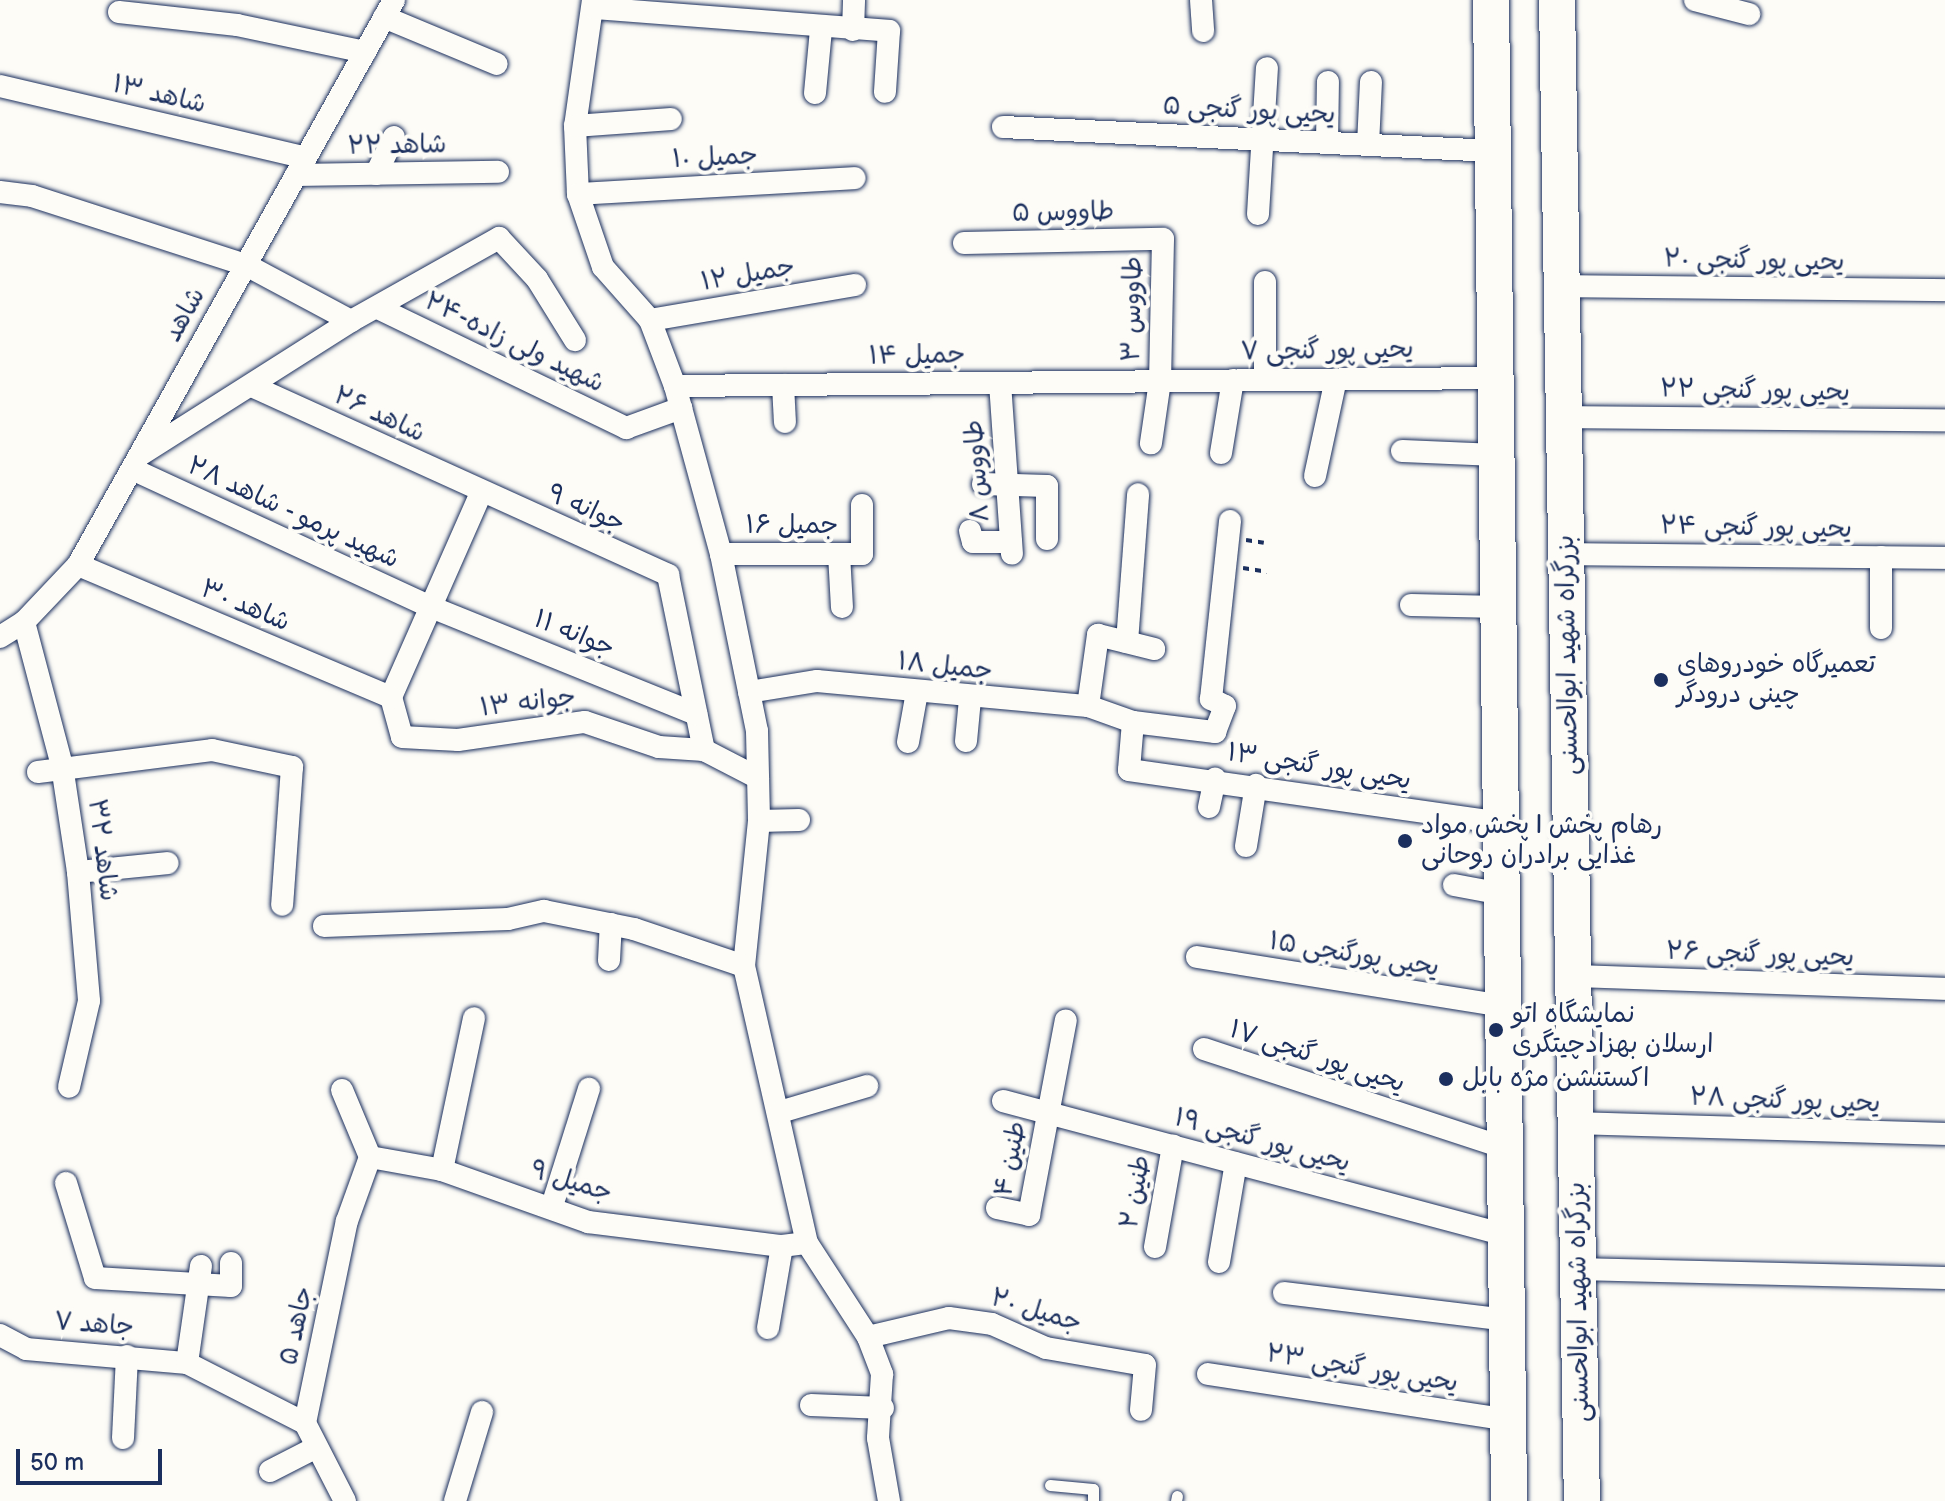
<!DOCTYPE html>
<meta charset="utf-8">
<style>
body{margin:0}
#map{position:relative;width:1945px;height:1501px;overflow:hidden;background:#fdfcf7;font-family:"Balsamiq Sans","Playpen Sans Arabic",sans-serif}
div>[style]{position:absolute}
.path>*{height:4px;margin-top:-2px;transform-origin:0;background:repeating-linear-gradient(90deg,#1b2f5e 0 6px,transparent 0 12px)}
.roads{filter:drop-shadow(0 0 2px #1b2f5e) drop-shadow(0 0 2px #1b2f5e)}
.lane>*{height:11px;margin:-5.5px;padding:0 5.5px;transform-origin:5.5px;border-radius:5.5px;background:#fdfcf7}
.street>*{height:22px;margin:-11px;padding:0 11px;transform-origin:11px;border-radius:11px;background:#fdfcf7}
.primary>*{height:36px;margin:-18px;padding:0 18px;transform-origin:18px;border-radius:18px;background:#fdfcf7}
.dots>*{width:22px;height:22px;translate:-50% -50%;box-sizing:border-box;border:4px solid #fdfcf7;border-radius:50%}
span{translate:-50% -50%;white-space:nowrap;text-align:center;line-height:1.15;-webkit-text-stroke:8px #fdfcf7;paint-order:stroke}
.street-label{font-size:26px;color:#1b2f5e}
.poi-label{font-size:26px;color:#1b2f5e}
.left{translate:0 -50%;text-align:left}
.scale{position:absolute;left:16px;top:1449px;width:146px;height:36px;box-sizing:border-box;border:4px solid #1b2f5e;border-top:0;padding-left:10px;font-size:24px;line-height:28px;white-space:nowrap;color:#1b2f5e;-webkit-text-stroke:6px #fdfcf7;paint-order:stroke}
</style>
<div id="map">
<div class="path">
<div style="left:1246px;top:540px;width:18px;rotate:9deg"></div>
<div style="left:1243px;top:568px;width:24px;rotate:9deg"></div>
</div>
<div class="roads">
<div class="lane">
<div style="left:1050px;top:1485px;width:43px;rotate:5.3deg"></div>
<div style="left:1093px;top:1489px;width:12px;rotate:90deg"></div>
<div style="left:1176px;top:1501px;width:5px;rotate:-79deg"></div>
</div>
<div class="street">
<div style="left:593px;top:0;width:127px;rotate:98.1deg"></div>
<div style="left:575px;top:126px;width:68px;rotate:87.5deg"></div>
<div style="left:578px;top:194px;width:77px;rotate:71.1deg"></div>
<div style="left:603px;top:267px;width:71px;rotate:48.4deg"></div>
<div style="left:650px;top:320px;width:71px;rotate:69.3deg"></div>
<div style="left:675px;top:386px;width:174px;rotate:74.7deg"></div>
<div style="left:721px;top:554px;width:181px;rotate:78.5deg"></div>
<div style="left:757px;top:731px;width:90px;rotate:88.7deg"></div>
<div style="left:759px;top:821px;width:146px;rotate:95.9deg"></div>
<div style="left:744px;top:966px;width:284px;rotate:77.2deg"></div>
<div style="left:807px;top:1243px;width:112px;rotate:57deg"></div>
<div style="left:868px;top:1337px;width:40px;rotate:69deg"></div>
<div style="left:882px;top:1374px;width:64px;rotate:93.6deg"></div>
<div style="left:878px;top:1438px;width:64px;rotate:80.1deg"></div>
<div style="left:1201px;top:0;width:31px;rotate:86deg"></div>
<div style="left:1695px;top:0;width:56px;rotate:14.5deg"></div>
<div style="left:593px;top:8px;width:297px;rotate:4.4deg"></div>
<div style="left:889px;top:31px;width:61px;rotate:93.8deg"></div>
<div style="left:119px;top:12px;width:119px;rotate:6.3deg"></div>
<div style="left:237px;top:25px;width:131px;rotate:11.9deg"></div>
<div style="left:384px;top:17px;width:122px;rotate:22.6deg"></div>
<div style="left:853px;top:30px;width:30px;rotate:-88deg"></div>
<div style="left:0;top:86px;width:314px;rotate:13.2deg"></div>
<div style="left:815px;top:93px;width:64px;rotate:-84.6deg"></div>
<div style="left:575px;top:126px;width:96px;rotate:-4.2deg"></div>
<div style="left:1003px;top:127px;width:491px;rotate:2.8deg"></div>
<div style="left:1327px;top:143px;width:61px;rotate:-89.1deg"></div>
<div style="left:1368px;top:145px;width:63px;rotate:-87.3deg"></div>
<div style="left:376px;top:174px;width:41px;rotate:-64.1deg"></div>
<div style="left:296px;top:175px;width:202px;rotate:-0.9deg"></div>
<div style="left:0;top:192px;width:32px;rotate:7deg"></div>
<div style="left:32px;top:196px;width:225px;rotate:17.9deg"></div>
<div style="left:246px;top:265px;width:119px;rotate:28.1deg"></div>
<div style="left:578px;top:194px;width:277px;rotate:-3.3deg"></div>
<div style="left:1258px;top:214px;width:146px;rotate:-86.5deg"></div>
<div style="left:964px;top:243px;width:199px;rotate:-1.2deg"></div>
<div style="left:1163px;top:239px;width:142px;rotate:91.2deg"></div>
<div style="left:1160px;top:381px;width:63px;rotate:98.3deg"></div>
<div style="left:1265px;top:282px;width:98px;rotate:90deg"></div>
<div style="left:1562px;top:286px;width:383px;rotate:0.6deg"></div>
<div style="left:378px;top:308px;width:276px;rotate:25.8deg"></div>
<div style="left:626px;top:428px;width:59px;rotate:-20deg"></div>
<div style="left:650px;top:320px;width:208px;rotate:-9.7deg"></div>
<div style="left:1000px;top:383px;width:171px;rotate:86deg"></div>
<div style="left:783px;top:385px;width:37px;rotate:87deg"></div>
<div style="left:675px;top:386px;width:821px;rotate:-0.56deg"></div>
<div style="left:254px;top:387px;width:455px;rotate:24.4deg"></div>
<div style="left:668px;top:575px;width:179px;rotate:78.4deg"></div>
<div style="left:1564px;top:417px;width:381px;rotate:0.5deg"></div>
<div style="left:1402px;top:451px;width:95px;rotate:2.4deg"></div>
<div style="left:1221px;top:453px;width:74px;rotate:-80.7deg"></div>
<div style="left:140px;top:455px;width:250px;rotate:-32.4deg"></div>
<div style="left:351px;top:321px;width:170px;rotate:-29.3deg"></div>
<div style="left:499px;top:238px;width:56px;rotate:47.2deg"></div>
<div style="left:537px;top:279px;width:72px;rotate:58.1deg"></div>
<div style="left:132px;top:469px;width:329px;rotate:24.8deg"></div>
<div style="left:431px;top:607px;width:286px;rotate:22deg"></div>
<div style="left:1315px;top:476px;width:99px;rotate:-77.8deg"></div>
<div style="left:983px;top:484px;width:64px;rotate:1.8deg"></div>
<div style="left:1047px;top:486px;width:53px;rotate:90deg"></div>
<div style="left:481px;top:493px;width:223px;rotate:113.8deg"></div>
<div style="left:391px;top:697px;width:41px;rotate:74.6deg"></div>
<div style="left:402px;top:737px;width:56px;rotate:3.1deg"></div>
<div style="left:458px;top:740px;width:128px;rotate:-8.1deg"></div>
<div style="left:585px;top:722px;width:78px;rotate:18.7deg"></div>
<div style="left:659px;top:747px;width:45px;rotate:3.8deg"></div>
<div style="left:704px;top:750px;width:61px;rotate:27.4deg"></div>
<div style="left:970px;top:531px;width:11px;rotate:75deg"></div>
<div style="left:973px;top:542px;width:38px"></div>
<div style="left:721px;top:554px;width:141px"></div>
<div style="left:862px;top:554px;width:49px;rotate:-90deg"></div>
<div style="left:839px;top:554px;width:53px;rotate:86.8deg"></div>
<div style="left:1566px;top:554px;width:379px;rotate:0.6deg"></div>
<div style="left:1881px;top:557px;width:71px;rotate:90deg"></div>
<div style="left:78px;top:565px;width:340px;rotate:22.9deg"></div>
<div style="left:1411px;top:605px;width:88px;rotate:1.3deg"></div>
<div style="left:24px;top:622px;width:149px;rotate:75.2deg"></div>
<div style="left:62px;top:766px;width:107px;rotate:81.4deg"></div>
<div style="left:78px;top:872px;width:129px;rotate:85.1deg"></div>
<div style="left:89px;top:1001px;width:88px;rotate:103.1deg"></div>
<div style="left:0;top:637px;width:28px;rotate:-32deg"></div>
<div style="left:24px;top:622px;width:79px;rotate:-46.5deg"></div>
<div style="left:78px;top:565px;width:647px;rotate:-60.78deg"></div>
<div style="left:1127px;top:642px;width:148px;rotate:-85.7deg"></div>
<div style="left:749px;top:692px;width:69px;rotate:-9.2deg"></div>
<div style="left:817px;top:681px;width:272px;rotate:5.3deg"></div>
<div style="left:1088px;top:706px;width:48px;rotate:19.6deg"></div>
<div style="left:1133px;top:722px;width:83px;rotate:7deg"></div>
<div style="left:1215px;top:732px;width:28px;rotate:-69deg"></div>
<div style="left:1225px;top:706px;width:16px;rotate:-153deg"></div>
<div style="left:1211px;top:699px;width:179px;rotate:-83.9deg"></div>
<div style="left:1088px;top:706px;width:72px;rotate:-82deg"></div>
<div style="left:1098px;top:635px;width:58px;rotate:14deg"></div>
<div style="left:1133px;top:722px;width:48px;rotate:94.8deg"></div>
<div style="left:1129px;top:770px;width:376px;rotate:8.1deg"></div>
<div style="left:966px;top:741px;width:42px;rotate:-84.6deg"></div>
<div style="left:908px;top:742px;width:51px;rotate:-79.8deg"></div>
<div style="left:38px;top:772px;width:175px;rotate:-7.2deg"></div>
<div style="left:212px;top:750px;width:82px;rotate:12deg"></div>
<div style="left:292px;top:767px;width:138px;rotate:94.1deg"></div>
<div style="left:1209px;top:807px;width:29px;rotate:-78deg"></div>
<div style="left:759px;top:821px;width:40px;rotate:-1.4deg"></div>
<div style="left:1246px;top:846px;width:62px;rotate:-80.7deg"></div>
<div style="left:78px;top:872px;width:90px;rotate:-5.7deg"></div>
<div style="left:1454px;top:885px;width:49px;rotate:10.6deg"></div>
<div style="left:324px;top:926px;width:184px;rotate:-2.2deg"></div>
<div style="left:508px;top:919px;width:37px;rotate:-13deg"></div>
<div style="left:544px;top:911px;width:92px;rotate:11.3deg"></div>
<div style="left:634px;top:929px;width:116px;rotate:18.6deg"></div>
<div style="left:1197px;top:957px;width:310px;rotate:9.1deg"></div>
<div style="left:609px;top:960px;width:36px;rotate:-87deg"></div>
<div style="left:1573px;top:976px;width:372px;rotate:2deg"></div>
<div style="left:1204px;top:1049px;width:317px;rotate:18.2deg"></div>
<div style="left:342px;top:1090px;width:73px;rotate:67.3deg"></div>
<div style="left:1003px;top:1101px;width:521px;rotate:14.92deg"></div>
<div style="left:780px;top:1112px;width:91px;rotate:-16.6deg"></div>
<div style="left:1576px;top:1123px;width:369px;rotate:1.7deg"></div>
<div style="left:370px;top:1157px;width:73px;rotate:10.2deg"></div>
<div style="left:442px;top:1170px;width:155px;rotate:19.6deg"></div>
<div style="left:588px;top:1222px;width:195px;rotate:7.1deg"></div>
<div style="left:782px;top:1246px;width:25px;rotate:-7deg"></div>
<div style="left:442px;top:1170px;width:155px;rotate:-78.1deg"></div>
<div style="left:66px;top:1183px;width:99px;rotate:73deg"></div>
<div style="left:95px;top:1278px;width:136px;rotate:3.4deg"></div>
<div style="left:231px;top:1286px;width:23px;rotate:-90deg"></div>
<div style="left:552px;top:1206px;width:123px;rotate:-72.5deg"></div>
<div style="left:997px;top:1208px;width:33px;rotate:12deg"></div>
<div style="left:1029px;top:1215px;width:198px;rotate:-79.3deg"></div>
<div style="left:1155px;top:1247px;width:103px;rotate:-79.9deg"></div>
<div style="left:1219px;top:1262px;width:100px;rotate:-80.3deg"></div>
<div style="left:1578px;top:1269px;width:367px;rotate:1.4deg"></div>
<div style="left:1284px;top:1293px;width:225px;rotate:6.9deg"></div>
<div style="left:768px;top:1328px;width:83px;rotate:-80.3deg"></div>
<div style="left:0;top:1335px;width:30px;rotate:28deg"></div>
<div style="left:26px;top:1349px;width:162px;rotate:5deg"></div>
<div style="left:187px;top:1363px;width:132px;rotate:27deg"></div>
<div style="left:868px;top:1337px;width:83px;rotate:-13.2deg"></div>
<div style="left:949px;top:1318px;width:43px;rotate:7.9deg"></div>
<div style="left:992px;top:1324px;width:59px;rotate:24deg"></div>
<div style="left:1046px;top:1348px;width:100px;rotate:9.7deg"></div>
<div style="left:1145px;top:1365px;width:45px;rotate:95.1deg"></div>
<div style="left:187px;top:1363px;width:98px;rotate:-81.8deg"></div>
<div style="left:1208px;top:1374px;width:304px;rotate:8.7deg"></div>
<div style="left:811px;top:1405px;width:72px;rotate:2.4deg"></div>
<div style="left:123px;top:1438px;width:82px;rotate:-87.2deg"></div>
<div style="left:270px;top:1471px;width:51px;rotate:-27.1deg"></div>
<div style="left:345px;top:1501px;width:88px;rotate:-117.1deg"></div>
<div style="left:305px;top:1423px;width:206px;rotate:-78.3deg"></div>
<div style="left:347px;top:1221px;width:68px;rotate:-70.2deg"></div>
<div style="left:455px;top:1501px;width:93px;rotate:-73.1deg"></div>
</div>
<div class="primary">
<div style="left:1491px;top:0;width:1501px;rotate:89.31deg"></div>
<div style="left:1557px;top:0;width:1501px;rotate:89.05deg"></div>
</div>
</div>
<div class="dots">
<div style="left:1661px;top:680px;background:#1b2f5e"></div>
<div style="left:1405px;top:841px;background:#1b2f5e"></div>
<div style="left:1496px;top:1030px;background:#1b2f5e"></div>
<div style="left:1446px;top:1079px;background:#1b2f5e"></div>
</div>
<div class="street-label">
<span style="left:159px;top:95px;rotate:13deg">شاهد ۱۳</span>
<span style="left:1249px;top:111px;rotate:3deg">یحیی پور گنجی ۵</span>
<span style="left:397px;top:146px;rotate:-1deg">شاهد ۲۲</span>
<span style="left:715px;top:158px;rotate:-3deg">جمیل ۱۰</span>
<span style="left:1063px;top:213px;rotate:-1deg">طاووس ۵</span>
<span style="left:1754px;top:261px;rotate:1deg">یحیی پور گنجی ۲۰</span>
<span style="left:748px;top:275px;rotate:-10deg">جمیل ۱۲</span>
<span style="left:1133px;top:309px;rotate:-89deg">طاووس ۳</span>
<span style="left:185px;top:315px;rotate:-61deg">شاهد</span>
<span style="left:514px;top:343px;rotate:26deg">شهید ولی زاده-۲۴</span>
<span style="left:1327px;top:351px;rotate:-1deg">یحیی پور گنجی ۷</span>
<span style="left:917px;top:356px;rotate:-1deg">جمیل ۱۴</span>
<span style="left:1755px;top:391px;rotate:1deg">یحیی پور گنجی ۲۲</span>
<span style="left:379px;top:415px;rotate:25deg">شاهد ۲۶</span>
<span style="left:978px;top:471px;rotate:-94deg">طاووس ۸</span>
<span style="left:586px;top:509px;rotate:24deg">جوانه ۹</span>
<span style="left:293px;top:513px;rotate:25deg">شهید پرمو - شاهد ۲۸</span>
<span style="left:792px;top:526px">جمیل ۱۶</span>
<span style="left:1756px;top:528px;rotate:1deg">یحیی پور گنجی ۲۴</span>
<span style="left:245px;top:606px;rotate:23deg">شاهد ۳۰</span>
<span style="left:574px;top:634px;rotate:22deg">جوانه ۱۱</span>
<span style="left:1568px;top:655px;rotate:-91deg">بزرگراه شهید ابوالحسنی</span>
<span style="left:945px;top:667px;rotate:6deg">جمیل ۱۸</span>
<span style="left:528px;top:703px;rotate:-7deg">جوانه ۱۳</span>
<span style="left:1319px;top:767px;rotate:9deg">یحیی پور گنجی ۱۳</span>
<span style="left:102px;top:850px;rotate:83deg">شاهد ۳۲</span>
<span style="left:1354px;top:955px;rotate:9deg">یحیی پورگنجی ۱۵</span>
<span style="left:1760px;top:955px;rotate:2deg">یحیی پور گنجی ۲۶</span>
<span style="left:1317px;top:1057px;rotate:18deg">یحیی پور گنجی ۱۷</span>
<span style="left:1785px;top:1101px;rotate:2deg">یحیی پور گنجی ۲۸</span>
<span style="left:1262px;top:1141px;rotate:15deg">یحیی پور گنجی ۱۹</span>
<span style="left:1011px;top:1159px;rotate:-79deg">طنین ۴</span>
<span style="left:571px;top:1182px;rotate:17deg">جمیل ۹</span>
<span style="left:1136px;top:1192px;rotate:-80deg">طنین ۲</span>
<span style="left:1579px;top:1302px;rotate:-91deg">بزرگراه شهید ابوالحسنی</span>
<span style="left:1036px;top:1311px;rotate:17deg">جمیل ۲۰</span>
<span style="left:94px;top:1325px;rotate:4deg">جاهد ۷</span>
<span style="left:297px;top:1326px;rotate:-78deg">جاهد ۵</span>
<span style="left:1362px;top:1369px;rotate:9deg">یحیی پور گنجی ۲۳</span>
</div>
<div class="poi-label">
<span class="left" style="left:1677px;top:680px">تعمیرگاه خودروهای<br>چینی درودگر</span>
<span class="left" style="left:1421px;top:841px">رهام پخش | پخش مواد<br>غذایی برادران روحانی</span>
<span class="left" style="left:1512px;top:1030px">نمایشگاه اتو<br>ارسلان بهزادچیتگری</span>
<span class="left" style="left:1462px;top:1079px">اکستنشن مژه بابل</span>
</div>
<div class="scale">50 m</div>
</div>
